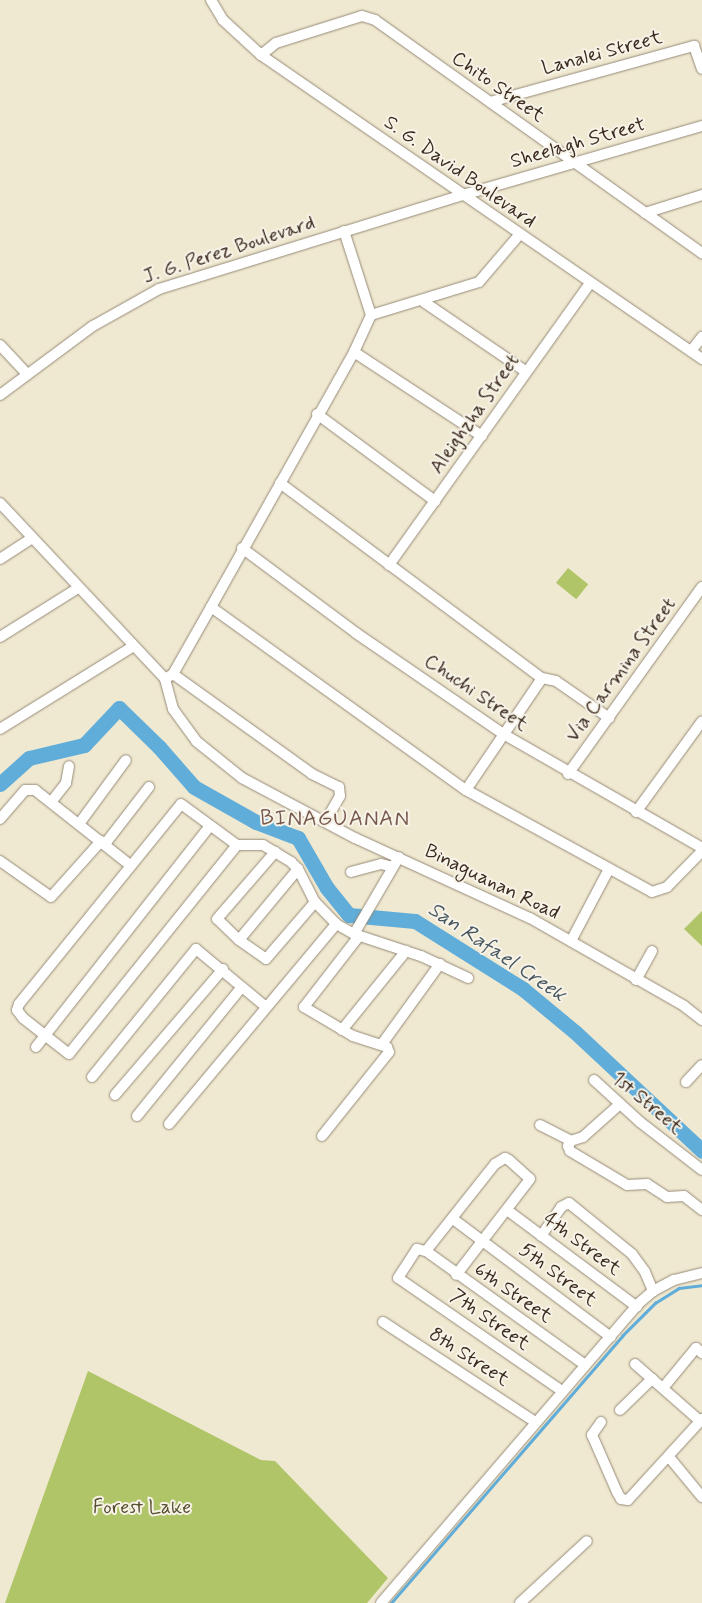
<!DOCTYPE html>
<style>
body{margin:0}
#map{position:relative;width:702px;height:1603px;overflow:hidden;background:#f0e9d1;font-family:Mynerve,sans-serif}
div>[style]{position:absolute}
.green>*{inset:0;background:#b0c468;transform-origin:0 0}
.stream>*{height:2.5px;margin:-1.25px;padding:0 1.25px;transform-origin:1.25px;border-radius:1.25px;background:#60adda}
.river>*{height:15px;margin:-7.5px;padding:0 7.5px;transform-origin:7.5px;border-radius:7.5px;background:#60adda}
.roads{filter:drop-shadow(0 0 1px #968a78) drop-shadow(0 0 1px #968a78)}
.minor>*{height:10px;margin:-5px;padding:0 5px;transform-origin:5px;border-radius:5px;background:#fff}
span{translate:-50% -50%;white-space:nowrap;text-align:center;line-height:1.15;-webkit-text-stroke:4px #f7f3e8;paint-order:stroke}
.street-label{font-size:20px;color:#3b2a1e}
.park-label{font-size:20px;color:#585030}
.water-label{font-size:21px;color:#485860;font-style:italic}
.quarter-label{font-size:22px;color:#77584c;letter-spacing:1px}
</style>
<div id="map">
<div class="green">
<div style="left:568px;top:568px;width:26px;height:19px;rotate:39deg"></div>
<div style="clip-path:polygon(702px 911px,702px 946px,684px 929px)"></div>
<div style="clip-path:polygon(88px 1371px,261px 1460px,275px 1461px,388px 1578px,367px 1603px,5px 1603px)"></div>
</div>
<div class="stream">
<div style="left:391px;top:1603px;width:353px;rotate:-49.1deg"></div>
<div style="left:622px;top:1336px;width:47px;rotate:-45deg"></div>
<div style="left:655px;top:1303px;width:28px;rotate:-32deg"></div>
<div style="left:679px;top:1288px;width:23px;rotate:-7deg"></div>
</div>
<div class="river">
<div style="left:0;top:784px;width:39px;rotate:-42deg"></div>
<div style="left:29px;top:758px;width:57px;rotate:-13.3deg"></div>
<div style="left:84px;top:745px;width:51px;rotate:-46.6deg"></div>
<div style="left:119px;top:708px;width:56px;rotate:44.3deg"></div>
<div style="left:159px;top:747px;width:53px;rotate:48.8deg"></div>
<div style="left:194px;top:787px;width:71px;rotate:29.4deg"></div>
<div style="left:256px;top:822px;width:45px;rotate:20.9deg"></div>
<div style="left:298px;top:838px;width:58px;rotate:59.9deg"></div>
<div style="left:327px;top:888px;width:35px;rotate:51deg"></div>
<div style="left:349px;top:915px;width:66px;rotate:5.2deg"></div>
<div style="left:415px;top:921px;width:128px;rotate:32.2deg"></div>
<div style="left:523px;top:989px;width:67px;rotate:39.6deg"></div>
<div style="left:575px;top:1032px;width:174px;rotate:43.1deg"></div>
</div>
<div class="roads">
<div class="minor">
<div style="left:211px;top:0;width:23px;rotate:59deg"></div>
<div style="left:223px;top:20px;width:52px;rotate:42.6deg"></div>
<div style="left:261px;top:55px;width:536px;rotate:34.58deg"></div>
<div style="left:261px;top:55px;width:19px;rotate:-39deg"></div>
<div style="left:276px;top:43px;width:90px;rotate:-17.4deg"></div>
<div style="left:362px;top:16px;width:14px;rotate:17deg"></div>
<div style="left:375px;top:20px;width:402px;rotate:35.5deg"></div>
<div style="left:490px;top:102px;width:212px;rotate:-15.4deg"></div>
<div style="left:694px;top:46px;width:24px;rotate:71deg"></div>
<div style="left:645px;top:213px;width:60px;rotate:-17.5deg"></div>
<div style="left:344px;top:231px;width:88px;rotate:72.2deg"></div>
<div style="left:424px;top:302px;width:122px;rotate:34.3deg"></div>
<div style="left:0;top:345px;width:40px;rotate:47deg"></div>
<div style="left:691px;top:351px;width:18px;rotate:-52deg"></div>
<div style="left:354px;top:352px;width:153px;rotate:33.3deg"></div>
<div style="left:0;top:395px;width:116px;rotate:-36.6deg"></div>
<div style="left:93px;top:326px;width:76px;rotate:-29.3deg"></div>
<div style="left:159px;top:289px;width:318px;rotate:-17.2deg"></div>
<div style="left:463px;top:195px;width:249px;rotate:-16.1deg"></div>
<div style="left:317px;top:414px;width:147px;rotate:36.4deg"></div>
<div style="left:280px;top:483px;width:327px;rotate:36.7deg"></div>
<div style="left:542px;top:678px;width:14px;rotate:12deg"></div>
<div style="left:556px;top:681px;width:65px;rotate:34.9deg"></div>
<div style="left:0;top:503px;width:241px;rotate:46.8deg"></div>
<div style="left:242px;top:548px;width:142px;rotate:36.7deg"></div>
<div style="left:356px;top:633px;width:181px;rotate:34.4deg"></div>
<div style="left:505px;top:735px;width:227px;rotate:29.8deg"></div>
<div style="left:0;top:559px;width:38px;rotate:-33deg"></div>
<div style="left:389px;top:565px;width:346px;rotate:-54.5deg"></div>
<div style="left:211px;top:607px;width:314px;rotate:35.7deg"></div>
<div style="left:466px;top:790px;width:212px;rotate:28.7deg"></div>
<div style="left:652px;top:892px;width:16px;rotate:-18deg"></div>
<div style="left:667px;top:887px;width:50px;rotate:-45.8deg"></div>
<div style="left:0;top:637px;width:92px;rotate:-32.1deg"></div>
<div style="left:173px;top:674px;width:171px;rotate:35.7deg"></div>
<div style="left:312px;top:774px;width:30px;rotate:26deg"></div>
<div style="left:339px;top:787px;width:9px;rotate:84deg"></div>
<div style="left:340px;top:796px;width:30px;rotate:120deg"></div>
<div style="left:165px;top:679px;width:31px;rotate:75deg"></div>
<div style="left:173px;top:709px;width:39px;rotate:54deg"></div>
<div style="left:196px;top:741px;width:59px;rotate:38.8deg"></div>
<div style="left:242px;top:778px;width:128px;rotate:28deg"></div>
<div style="left:355px;top:838px;width:192px;rotate:24.6deg"></div>
<div style="left:530px;top:918px;width:177px;rotate:29.7deg"></div>
<div style="left:684px;top:1006px;width:23px;rotate:38deg"></div>
<div style="left:165px;top:679px;width:9px;rotate:-32deg"></div>
<div style="left:173px;top:674px;width:77px;rotate:-60.4deg"></div>
<div style="left:211px;top:607px;width:292px;rotate:-60.7deg"></div>
<div style="left:354px;top:352px;width:41px;rotate:-65.3deg"></div>
<div style="left:371px;top:315px;width:113px;rotate:-17deg"></div>
<div style="left:479px;top:282px;width:63px;rotate:-49.5deg"></div>
<div style="left:0;top:729px;width:155px;rotate:-31.8deg"></div>
<div style="left:568px;top:774px;width:230px;rotate:-54.4deg"></div>
<div style="left:466px;top:790px;width:135px;rotate:-55.8deg"></div>
<div style="left:52px;top:801px;width:23px;rotate:-52deg"></div>
<div style="left:66px;top:783px;width:17px;rotate:-80deg"></div>
<div style="left:181px;top:804px;width:69px;rotate:36.2deg"></div>
<div style="left:237px;top:845px;width:268px;rotate:128.8deg"></div>
<div style="left:69px;top:1054px;width:58px;rotate:-142deg"></div>
<div style="left:23px;top:1018px;width:10px;rotate:-127deg"></div>
<div style="left:17px;top:1010px;width:6px;rotate:-72deg"></div>
<div style="left:19px;top:1004px;width:257px;rotate:-51deg"></div>
<div style="left:636px;top:812px;width:112px;rotate:-54deg"></div>
<div style="left:0;top:819px;width:38px;rotate:-49deg"></div>
<div style="left:25px;top:790px;width:10px"></div>
<div style="left:35px;top:790px;width:121px;rotate:38.3deg"></div>
<div style="left:79px;top:824px;width:79px;rotate:-53.7deg"></div>
<div style="left:105px;top:844px;width:72px;rotate:-52.3deg"></div>
<div style="left:237px;top:845px;width:26px"></div>
<div style="left:263px;top:845px;width:33px;rotate:31deg"></div>
<div style="left:291px;top:862px;width:10px;rotate:45deg"></div>
<div style="left:298px;top:869px;width:37px;rotate:63deg"></div>
<div style="left:315px;top:902px;width:30px;rotate:46deg"></div>
<div style="left:0;top:861px;width:62px;rotate:35.2deg"></div>
<div style="left:51px;top:897px;width:75px;rotate:-48.2deg"></div>
<div style="left:298px;top:869px;width:92px;rotate:129.7deg"></div>
<div style="left:239px;top:940px;width:33px;rotate:35deg"></div>
<div style="left:266px;top:959px;width:75px;rotate:-49.3deg"></div>
<div style="left:351px;top:872px;width:31px;rotate:-15deg"></div>
<div style="left:381px;top:864px;width:12px;rotate:14deg"></div>
<div style="left:354px;top:934px;width:89px;rotate:-59.7deg"></div>
<div style="left:239px;top:940px;width:30px;rotate:-136deg"></div>
<div style="left:217px;top:919px;width:89px;rotate:-49.1deg"></div>
<div style="left:571px;top:941px;width:81px;rotate:-62.2deg"></div>
<div style="left:636px;top:980px;width:33px;rotate:-61deg"></div>
<div style="left:342px;top:1030px;width:102px;rotate:-51deg"></div>
<div style="left:382px;top:1044px;width:99px;rotate:-54.1deg"></div>
<div style="left:36px;top:1047px;width:281px;rotate:-51.8deg"></div>
<div style="left:92px;top:1077px;width:165px;rotate:-50.9deg"></div>
<div style="left:196px;top:949px;width:91px;rotate:39.6deg"></div>
<div style="left:594px;top:1080px;width:62px;rotate:42.4deg"></div>
<div style="left:640px;top:1122px;width:78px;rotate:37.7deg"></div>
<div style="left:686px;top:1082px;width:23px;rotate:-47deg"></div>
<div style="left:115px;top:1095px;width:166px;rotate:-49.4deg"></div>
<div style="left:620px;top:1104px;width:50px;rotate:138.3deg"></div>
<div style="left:583px;top:1137px;width:13px;rotate:162deg"></div>
<div style="left:571px;top:1141px;width:6px;rotate:121deg"></div>
<div style="left:568px;top:1146px;width:5px;rotate:68deg"></div>
<div style="left:570px;top:1151px;width:66px;rotate:30.8deg"></div>
<div style="left:627px;top:1185px;width:20px;rotate:-3deg"></div>
<div style="left:647px;top:1184px;width:24px;rotate:33deg"></div>
<div style="left:667px;top:1197px;width:17px;rotate:-3deg"></div>
<div style="left:684px;top:1196px;width:23px;rotate:38deg"></div>
<div style="left:137px;top:1116px;width:166px;rotate:-50.9deg"></div>
<div style="left:169px;top:1124px;width:261px;rotate:-50.1deg"></div>
<div style="left:336px;top:924px;width:21px;rotate:29deg"></div>
<div style="left:354px;top:934px;width:71px;rotate:18.2deg"></div>
<div style="left:421px;top:956px;width:52px;rotate:25.1deg"></div>
<div style="left:540px;top:1125px;width:35px;rotate:27deg"></div>
<div style="left:322px;top:1136px;width:107px;rotate:-51.4deg"></div>
<div style="left:389px;top:1052px;width:5px;rotate:-112deg"></div>
<div style="left:387px;top:1047px;width:36px;rotate:-162deg"></div>
<div style="left:353px;top:1036px;width:57px;rotate:-149.4deg"></div>
<div style="left:304px;top:1007px;width:90px;rotate:-52.2deg"></div>
<div style="left:507px;top:1210px;width:162px;rotate:36.7deg"></div>
<div style="left:453px;top:1219px;width:197px;rotate:36.8deg"></div>
<div style="left:541px;top:1236px;width:35px;rotate:-55deg"></div>
<div style="left:561px;top:1207px;width:9px;rotate:-27deg"></div>
<div style="left:569px;top:1203px;width:81px;rotate:39deg"></div>
<div style="left:632px;top:1254px;width:22px;rotate:54deg"></div>
<div style="left:645px;top:1272px;width:21px;rotate:67deg"></div>
<div style="left:426px;top:1251px;width:111px;rotate:-51.6deg"></div>
<div style="left:495px;top:1164px;width:12px;rotate:-31deg"></div>
<div style="left:505px;top:1158px;width:4px;rotate:27deg"></div>
<div style="left:509px;top:1160px;width:28px;rotate:42deg"></div>
<div style="left:530px;top:1179px;width:121px;rotate:127.6deg"></div>
<div style="left:383px;top:1322px;width:182px;rotate:33.3deg"></div>
<div style="left:635px;top:1364px;width:86px;rotate:41.2deg"></div>
<div style="left:663px;top:1388px;width:52px;rotate:-50.5deg"></div>
<div style="left:696px;top:1348px;width:8px;rotate:40deg"></div>
<div style="left:562px;top:1391px;width:199px;rotate:-145.4deg"></div>
<div style="left:398px;top:1278px;width:35px;rotate:-57deg"></div>
<div style="left:417px;top:1249px;width:9px;rotate:13deg"></div>
<div style="left:426px;top:1251px;width:196px;rotate:35.6deg"></div>
<div style="left:620px;top:1410px;width:45px;rotate:-44.1deg"></div>
<div style="left:601px;top:1422px;width:16px;rotate:125deg"></div>
<div style="left:592px;top:1435px;width:62px;rotate:66.3deg"></div>
<div style="left:617px;top:1492px;width:8px;rotate:60deg"></div>
<div style="left:621px;top:1499px;width:7px;rotate:8deg"></div>
<div style="left:628px;top:1500px;width:110px;rotate:-47.6deg"></div>
<div style="left:669px;top:1457px;width:52px;rotate:50.5deg"></div>
<div style="left:381px;top:1603px;width:394px;rotate:-49.3deg"></div>
<div style="left:638px;top:1304px;width:20px;rotate:-41deg"></div>
<div style="left:653px;top:1291px;width:24px;rotate:-28deg"></div>
<div style="left:674px;top:1280px;width:29px;rotate:-14deg"></div>
<div style="left:520px;top:1603px;width:91px;rotate:-42.8deg"></div>
</div>
</div>
<div class="street-label">
<span style="left:602px;top:53px;rotate:-15deg">Lanalei Street</span>
<span style="left:498px;top:87px;rotate:35deg">Chito Street</span>
<span style="left:578px;top:143px;rotate:-16deg">Sheelagh Street</span>
<span style="left:460px;top:172px;rotate:35deg">S. G. David Boulevard</span>
<span style="left:229px;top:250px;rotate:-18deg">J. G. Perez Boulevard</span>
<span style="left:475px;top:414px;rotate:-55deg">Aleighzha Street</span>
<span style="left:621px;top:670px;rotate:-54deg">Via Carmina Street</span>
<span style="left:476px;top:693px;rotate:34deg">Chuchi Street</span>
<span style="left:492px;top:882px;rotate:26deg">Binaguanan Road</span>
<span style="left:647px;top:1103px;rotate:40deg">1st Street</span>
<span style="left:582px;top:1244px;rotate:37deg">4th Street</span>
<span style="left:558px;top:1275px;rotate:37deg">5th Street</span>
<span style="left:513px;top:1293px;rotate:35deg">6th Street</span>
<span style="left:490px;top:1320px;rotate:35deg">7th Street</span>
<span style="left:469px;top:1357px;rotate:33deg">8th Street</span>
</div>
<div class="park-label">
<span style="left:142px;top:1507px">Forest Lake</span>
</div>
<div class="water-label">
<span style="left:497px;top:952px;rotate:34deg">San Rafael Creek</span>
</div>
<div class="quarter-label">
<span style="left:335px;top:820px">BINAGUANAN</span>
</div>
</div>
